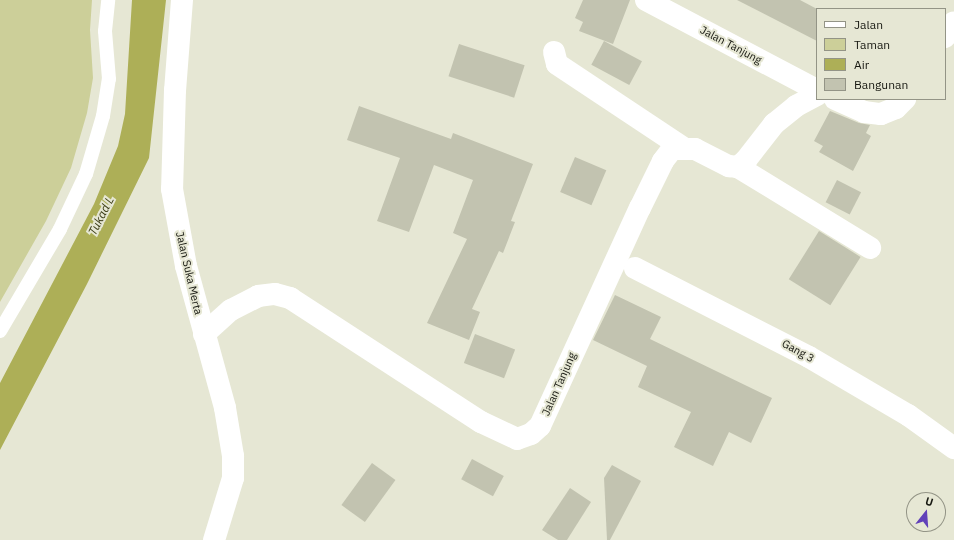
<!DOCTYPE html>
<style>
body{margin:0}
#map{position:relative;width:954px;height:540px;overflow:hidden;background:#e6e7d4;font-family:"IBM Plex Sans",sans-serif}
div>[style]{position:absolute}
.green>*{inset:0;background:#cccf99}
.water>*{inset:0;background:#adaf57}
.building>*{inset:0;background:#c2c3b0;transform-origin:0 0}
.lane>*{height:14px;margin:-7px;padding:0 7px;transform-origin:7px;border-radius:7px;background:#fff}
.street>*{height:22px;margin:-11px;padding:0 11px;transform-origin:11px;border-radius:11px;background:#fff}
span{translate:-50% -50%;white-space:nowrap;text-align:center;line-height:1.15;-webkit-text-stroke:4px #e6e7d4;paint-order:stroke}
.street-label{font-size:11px;color:#171811}
.water-label{font-size:12px;color:#3a3b15;font-style:italic}
.legend{position:absolute;left:816px;top:8px;width:130px;height:92px;box-sizing:border-box;background:#e6e7d4;border:1px solid #939486;margin:0;padding:5px 7px;list-style:none;font-size:12px;color:#171811}
.legend li{display:flex;align-items:center;gap:8px;height:20px}
.legend b{width:20px;border:1px solid #939486}
.north{position:absolute;left:906px;top:492px;width:40px;height:40px;box-sizing:border-box;background:#e6e7d4;border:1px solid #939486;border-radius:50%;rotate:17deg;font-size:11px;font-weight:700;line-height:16px;text-align:center;color:#171811}
.north::after{content:'';display:block;margin:auto;width:14px;height:18px;background:#6141b9;clip-path:polygon(50% 0,100% 100%,50% 72%,0 100%)}
</style>
<div id="map">
<div class="green">
<div style="clip-path:polygon(0 0,92px 0,90px 30px,93px 78px,87px 113px,71px 168px,46px 221px,0 302px)"></div>
</div>
<div class="water">
<div style="clip-path:polygon(132px 0,166px 0,149px 158px,87px 284px,0 450px,0 383px,94px 204px,118px 146px,125px 114px)"></div>
</div>
<div class="building">
<div style="clip-path:polygon(583px 0,630px 0,613px 44px,579px 31px,583px 22px,575px 18px)"></div>
<div style="clip-path:polygon(737px 0,800px 0,817px 9px,817px 41px)"></div>
<div style="left:604px;top:41px;width:43px;height:27px;rotate:28deg"></div>
<div style="left:459px;top:44px;width:69px;height:34px;rotate:18deg"></div>
<div style="clip-path:polygon(359px 106px,451px 139px,453px 133px,533px 164px,511px 221px,515px 222px,503px 253px,499px 251px,472px 309px,480px 312px,469px 340px,427px 323px,467px 239px,453px 233px,473px 180px,434px 165px,409px 232px,377px 221px,400px 158px,347px 140px)"></div>
<div style="clip-path:polygon(830px 111px,859px 123px,870px 125px,866px 133px,871px 136px,853px 171px,819px 152px,823px 146px,814px 141px)"></div>
<div style="left:575px;top:157px;width:34px;height:38px;rotate:23deg"></div>
<div style="left:837px;top:180px;width:27px;height:25px;rotate:27deg"></div>
<div style="left:819px;top:231px;width:49px;height:57px;rotate:32deg"></div>
<div style="clip-path:polygon(615px 295px,661px 317px,650px 339px,772px 398px,751px 443px,729px 432px,713px 466px,674px 447px,691px 412px,638px 387px,647px 366px,593px 340px)"></div>
<div style="left:475px;top:334px;width:43px;height:31px;rotate:21deg"></div>
<div style="left:472px;top:459px;width:36px;height:23px;rotate:28deg"></div>
<div style="left:372px;top:463px;width:29px;height:52px;rotate:36deg"></div>
<div style="clip-path:polygon(612px 465px,641px 481px,610px 540px,607px 540px,604px 478px)"></div>
<div style="clip-path:polygon(570px 488px,591px 502px,567px 540px,558px 540px,542px 530px)"></div>
</div>
<div class="lane">
<div style="left:0;top:331px;width:118px;rotate:-59.5deg"></div>
<div style="left:60px;top:229px;width:61px;rotate:-64.7deg"></div>
<div style="left:86px;top:174px;width:60px;rotate:-73.7deg"></div>
<div style="left:103px;top:116px;width:37px;rotate:-81deg"></div>
<div style="left:109px;top:79px;width:48px;rotate:-94.8deg"></div>
<div style="left:105px;top:31px;width:31px;rotate:-84deg"></div>
</div>
<div class="street">
<div style="left:182px;top:0;width:90px;rotate:94.4deg"></div>
<div style="left:175px;top:90px;width:99px;rotate:91.7deg"></div>
<div style="left:172px;top:189px;width:78px;rotate:79.7deg"></div>
<div style="left:186px;top:266px;width:147px;rotate:74.6deg"></div>
<div style="left:225px;top:408px;width:49px;rotate:80.5deg"></div>
<div style="left:233px;top:456px;width:22px;rotate:90deg"></div>
<div style="left:233px;top:478px;width:65px;rotate:107deg"></div>
<div style="left:646px;top:0;width:193px;rotate:27.8deg"></div>
<div style="left:945px;top:37px;width:17px;rotate:-59deg"></div>
<div style="left:554px;top:52px;width:12px;rotate:76deg"></div>
<div style="left:557px;top:64px;width:150px;rotate:33.6deg"></div>
<div style="left:835px;top:99px;width:32px;rotate:24deg"></div>
<div style="left:864px;top:112px;width:17px;rotate:7deg"></div>
<div style="left:881px;top:114px;width:16px;rotate:-22deg"></div>
<div style="left:896px;top:108px;width:13px;rotate:-45deg"></div>
<div style="left:738px;top:167px;width:155px;rotate:31.5deg"></div>
<div style="left:635px;top:268px;width:195px;rotate:27.1deg"></div>
<div style="left:809px;top:357px;width:115px;rotate:30.4deg"></div>
<div style="left:908px;top:415px;width:57px;rotate:35.7deg"></div>
<div style="left:204px;top:334px;width:36px;rotate:-42deg"></div>
<div style="left:231px;top:310px;width:30px;rotate:-27deg"></div>
<div style="left:258px;top:296px;width:17px;rotate:-7deg"></div>
<div style="left:275px;top:294px;width:16px;rotate:15deg"></div>
<div style="left:290px;top:298px;width:228px;rotate:33deg"></div>
<div style="left:481px;top:422px;width:40px;rotate:25deg"></div>
<div style="left:517px;top:439px;width:15px;rotate:-20deg"></div>
<div style="left:531px;top:434px;width:12px;rotate:-42deg"></div>
<div style="left:540px;top:426px;width:240px;rotate:-65.4deg"></div>
<div style="left:640px;top:208px;width:52px;rotate:-63.9deg"></div>
<div style="left:663px;top:161px;width:15px;rotate:-53deg"></div>
<div style="left:672px;top:149px;width:23px"></div>
<div style="left:695px;top:149px;width:38px;rotate:27deg"></div>
<div style="left:729px;top:166px;width:9px;rotate:6deg"></div>
<div style="left:738px;top:167px;width:11px;rotate:-41deg"></div>
<div style="left:746px;top:160px;width:46px;rotate:-52.1deg"></div>
<div style="left:774px;top:124px;width:28px;rotate:-39deg"></div>
<div style="left:796px;top:106px;width:24px;rotate:-28deg"></div>
</div>
<div class="street-label">
<span style="left:731px;top:45px;rotate:28deg">Jalan Tanjung</span>
<span style="left:189px;top:273px;rotate:77deg">Jalan Suka Merta</span>
<span style="left:798px;top:351px;rotate:29deg">Gang 3</span>
<span style="left:559px;top:384px;rotate:-66deg">Jalan Tanjung</span>
</div>
<div class="water-label">
<span style="left:101px;top:216px;rotate:-63deg">Tukad L</span>
</div>
<ul class="legend">
<li><b style="height:5px;background:#fff"></b>Jalan</li>
<li><b style="height:11px;background:#cccf99"></b>Taman</li>
<li><b style="height:11px;background:#adaf57"></b>Air</li>
<li><b style="height:11px;background:#c2c3b0"></b>Bangunan</li>
</ul>
<div class="north">U</div>
</div>
